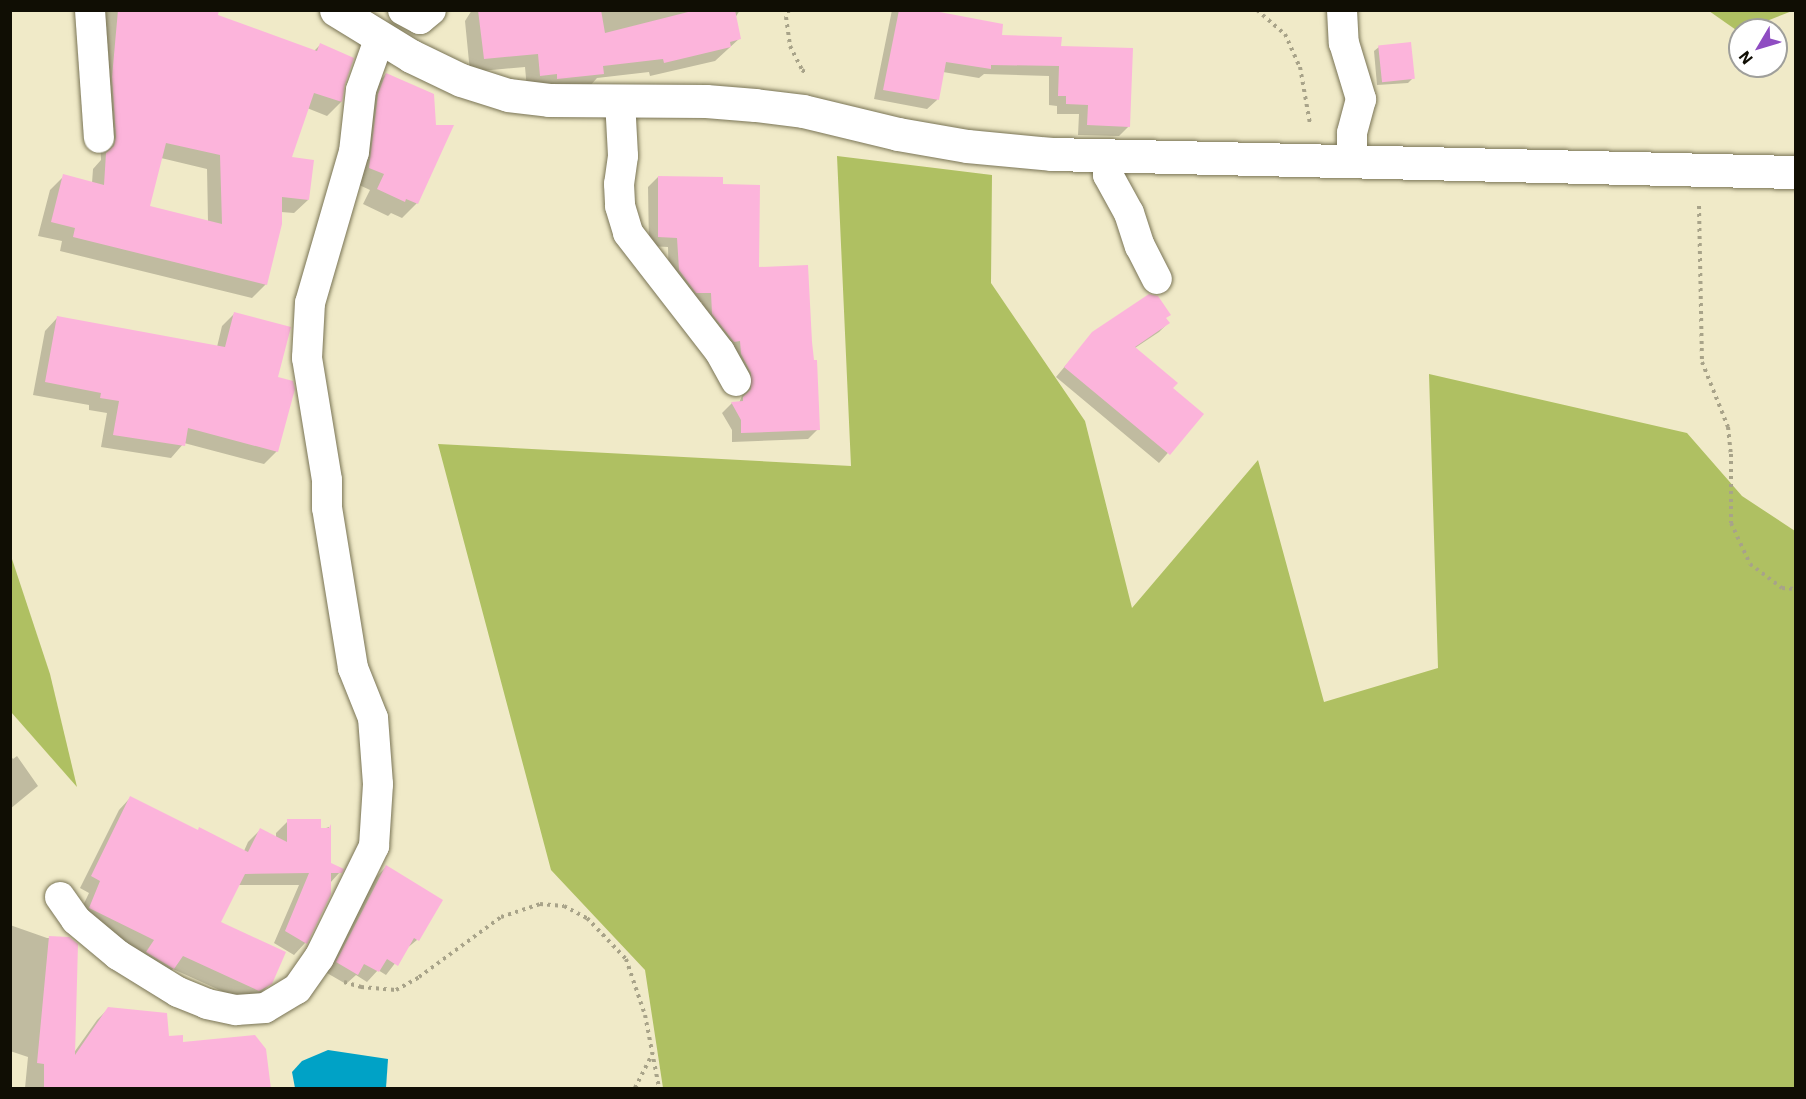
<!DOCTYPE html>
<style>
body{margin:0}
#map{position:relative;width:1806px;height:1099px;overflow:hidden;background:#f0eac8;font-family:"IBM Plex Sans",sans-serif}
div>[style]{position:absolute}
.forest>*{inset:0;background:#afc062}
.water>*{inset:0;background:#00a2c6}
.shadow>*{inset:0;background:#0003}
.building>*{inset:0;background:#fcb4db;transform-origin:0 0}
.path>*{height:4px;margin-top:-2px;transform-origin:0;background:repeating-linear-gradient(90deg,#a8a389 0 3px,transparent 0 7.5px)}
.roads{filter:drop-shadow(0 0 2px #797455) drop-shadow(0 0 2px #797455)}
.minor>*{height:30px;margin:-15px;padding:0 15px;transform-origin:15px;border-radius:15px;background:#fff}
.tertiary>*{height:33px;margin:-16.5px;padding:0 16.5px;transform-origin:16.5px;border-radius:16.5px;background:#fff}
span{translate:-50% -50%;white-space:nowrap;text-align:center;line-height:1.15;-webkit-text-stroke:6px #fff;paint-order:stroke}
.frame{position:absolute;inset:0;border:12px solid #100e04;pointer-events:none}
.north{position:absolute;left:1728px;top:18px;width:60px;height:60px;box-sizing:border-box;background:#fff;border:2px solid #9f9f9b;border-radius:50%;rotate:232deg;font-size:16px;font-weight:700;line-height:24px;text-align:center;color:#100e04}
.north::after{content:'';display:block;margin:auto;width:21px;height:27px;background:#8f4dc2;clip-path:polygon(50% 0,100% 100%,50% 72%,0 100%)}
</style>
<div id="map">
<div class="forest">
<div style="clip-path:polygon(1709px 11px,1792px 11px,1739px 32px)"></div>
<div style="clip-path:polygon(837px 156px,992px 175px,991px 283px,1085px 421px,1132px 608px,1258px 460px,1324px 702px,1438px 668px,1429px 374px,1687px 433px,1742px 496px,1795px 531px,1795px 1088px,663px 1088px,645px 970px,551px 870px,438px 444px,851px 466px)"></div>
<div style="clip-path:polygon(11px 556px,50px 674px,77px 787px,11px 712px)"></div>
</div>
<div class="water">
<div style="clip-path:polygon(328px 1050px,388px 1059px,386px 1088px,295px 1088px,292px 1072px,302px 1061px)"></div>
</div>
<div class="shadow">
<div style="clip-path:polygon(evenodd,95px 10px,198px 10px,314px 51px,320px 45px,343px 84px,341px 102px,327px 116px,307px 108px,290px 158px,308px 200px,294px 213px,281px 212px,266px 284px,252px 298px,60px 251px,62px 241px,38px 236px,50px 190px,64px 176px,92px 183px,93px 169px,101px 160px,95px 10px,161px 158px,207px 169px,208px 222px,148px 207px,161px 158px)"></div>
<div style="clip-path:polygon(472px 10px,740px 10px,735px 18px,740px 38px,715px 61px,650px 76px,649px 72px,597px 78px,589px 87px,527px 89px,525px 67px,470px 72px,465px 21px)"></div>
<div style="clip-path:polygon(892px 10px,928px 10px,1000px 37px,1060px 47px,1129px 126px,1119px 136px,1078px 135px,1079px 114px,1057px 114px,1057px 106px,1049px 105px,1049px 76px,984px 74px,979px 78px,943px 72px,937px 100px,927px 109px,874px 99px)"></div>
<div style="clip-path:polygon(1379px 47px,1413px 78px,1408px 83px,1377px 85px,1374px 51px)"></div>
<div style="clip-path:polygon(386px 74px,417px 203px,402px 218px,391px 213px,388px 216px,363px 204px,370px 190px,355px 183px,371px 89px)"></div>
<div style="clip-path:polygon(658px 177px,721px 186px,758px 269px,818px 429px,808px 439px,732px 442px,732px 430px,722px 413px,732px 403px,739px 403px,744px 391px,703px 324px,702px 302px,686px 302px,669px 281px,668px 247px,649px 246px,648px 187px)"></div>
<div style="clip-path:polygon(235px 313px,277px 378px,277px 451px,264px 464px,184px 443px,171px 458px,101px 447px,107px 413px,89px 410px,89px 405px,33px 395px,45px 331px,57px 318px,217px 347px,222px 326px)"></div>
<div style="clip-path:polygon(1165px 319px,1168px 323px,1159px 332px,1135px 348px,1171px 388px,1202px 414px,1159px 463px,1056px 377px,1093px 333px)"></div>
<div style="clip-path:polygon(10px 755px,13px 759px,17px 756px,38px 786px,10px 809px)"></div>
<div style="clip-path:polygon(130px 798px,196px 832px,244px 851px,248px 842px,260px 830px,276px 838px,276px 833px,288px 821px,320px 830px,329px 827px,330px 864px,340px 872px,330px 883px,330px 894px,305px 943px,294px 955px,274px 943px,299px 885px,238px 885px,219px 922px,271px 983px,259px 995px,246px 1002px,173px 969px,161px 980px,135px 964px,143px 953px,77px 918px,89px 893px,80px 888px,119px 810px)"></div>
<div style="clip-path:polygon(386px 867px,417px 940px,406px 949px,386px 975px,378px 970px,367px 982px,356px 975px,346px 984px,327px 973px,376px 877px)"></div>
<div style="clip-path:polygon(10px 925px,47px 938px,69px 938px,73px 1054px,97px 1020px,108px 1009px,269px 1088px,25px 1088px,28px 1057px,10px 1051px)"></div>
</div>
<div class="building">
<div style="clip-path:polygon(evenodd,118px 10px,219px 10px,218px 15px,317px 51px,320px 43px,354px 58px,345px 84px,342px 102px,314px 93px,292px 157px,314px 160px,309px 200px,282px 197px,282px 224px,267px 285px,73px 237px,75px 228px,51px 222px,63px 174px,104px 185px,106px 153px,114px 146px,116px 137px,112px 77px,118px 10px,166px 143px,220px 155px,222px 224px,150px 206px,166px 143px)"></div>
<div style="clip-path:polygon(478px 10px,601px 10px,605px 33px,696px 10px,735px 10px,741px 39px,730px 42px,731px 47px,664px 63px,663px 59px,603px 66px,604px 74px,557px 79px,557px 74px,540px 76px,538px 54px,484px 59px)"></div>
<div style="clip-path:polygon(899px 10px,929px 10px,1003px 24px,1002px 35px,1062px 37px,1061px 46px,1133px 48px,1130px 127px,1087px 125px,1088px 105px,1066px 104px,1066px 96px,1058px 96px,1059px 66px,991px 65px,991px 69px,946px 62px,939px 100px,883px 90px)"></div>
<div style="left:1411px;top:42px;width:37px;height:33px;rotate:84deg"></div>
<div style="clip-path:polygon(386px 73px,434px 94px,436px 125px,454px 125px,418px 204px,406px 199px,405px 202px,377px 189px,384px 174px,369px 168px,378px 94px)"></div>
<div style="clip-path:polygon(658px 176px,723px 177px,723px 184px,760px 185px,759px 267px,808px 265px,812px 342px,814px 360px,817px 360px,820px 430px,741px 433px,741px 420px,731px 402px,743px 401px,743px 397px,751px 389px,751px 373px,741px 354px,740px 341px,734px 342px,712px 314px,711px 293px,696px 293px,679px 270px,677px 238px,658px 237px)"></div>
<div style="clip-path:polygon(1149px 294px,1158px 296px,1171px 315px,1166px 318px,1170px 323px,1135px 347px,1178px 383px,1173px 388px,1204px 414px,1170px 455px,1064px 367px,1092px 332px)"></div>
<div style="clip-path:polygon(234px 312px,291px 327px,278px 377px,293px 381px,295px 389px,278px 452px,188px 428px,185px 446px,113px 435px,119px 401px,100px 398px,101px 393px,45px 382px,57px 316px,225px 347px)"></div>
<div style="clip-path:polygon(130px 796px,198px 830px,199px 827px,248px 852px,260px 828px,287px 842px,287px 819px,321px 819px,321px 828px,329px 828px,331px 824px,331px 863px,344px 869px,342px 873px,331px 873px,331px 894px,307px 944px,285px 931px,309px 873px,245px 874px,221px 922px,286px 952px,272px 984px,259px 991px,183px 956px,174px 969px,146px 952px,154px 940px,89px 908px,100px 881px,91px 876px)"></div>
<div style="clip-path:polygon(386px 865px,443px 900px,419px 941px,414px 938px,398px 966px,387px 959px,379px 972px,364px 964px,358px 975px,336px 962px)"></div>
<div style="clip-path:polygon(49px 936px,69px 937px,78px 944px,75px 1055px,108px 1007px,167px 1013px,169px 1036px,183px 1035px,183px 1042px,255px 1035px,266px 1049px,271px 1089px,44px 1089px,44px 1064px,37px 1063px)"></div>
</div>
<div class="path">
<div style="left:789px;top:10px;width:8px;rotate:113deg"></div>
<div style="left:786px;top:17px;width:29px;rotate:82deg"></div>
<div style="left:790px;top:46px;width:27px;rotate:63deg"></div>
<div style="left:802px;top:70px;width:7px;rotate:34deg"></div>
<div style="left:1257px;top:10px;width:37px;rotate:41deg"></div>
<div style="left:1285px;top:34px;width:36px;rotate:66deg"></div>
<div style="left:1300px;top:67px;width:58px;rotate:80deg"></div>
<div style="left:1699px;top:206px;width:156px;rotate:88.9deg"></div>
<div style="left:1702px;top:362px;width:70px;rotate:68.2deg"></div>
<div style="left:1728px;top:427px;width:27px;rotate:84deg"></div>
<div style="left:1731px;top:454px;width:69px;rotate:90deg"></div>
<div style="left:1731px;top:523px;width:45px;rotate:65.1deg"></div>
<div style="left:1750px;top:564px;width:40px;rotate:37deg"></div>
<div style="left:1782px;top:588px;width:14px;rotate:4deg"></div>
<div style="left:344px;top:982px;width:18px;rotate:16deg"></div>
<div style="left:361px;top:987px;width:35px;rotate:5deg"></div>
<div style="left:396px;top:990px;width:26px;rotate:-29deg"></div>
<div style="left:419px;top:977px;width:102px;rotate:-36.2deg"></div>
<div style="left:501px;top:917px;width:41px;rotate:-18.4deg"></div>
<div style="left:540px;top:904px;width:24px;rotate:5deg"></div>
<div style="left:564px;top:906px;width:26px;rotate:28deg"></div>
<div style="left:587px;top:918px;width:57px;rotate:46.4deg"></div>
<div style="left:626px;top:959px;width:59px;rotate:71.3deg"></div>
<div style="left:645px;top:1015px;width:74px;rotate:79.1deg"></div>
<div style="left:635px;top:1088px;width:38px;rotate:-63deg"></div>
</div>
<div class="roads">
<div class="minor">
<div style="left:90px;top:10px;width:128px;rotate:86deg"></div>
<div style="left:403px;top:10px;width:19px;rotate:28deg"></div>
<div style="left:420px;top:19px;width:14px;rotate:-39deg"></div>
<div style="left:1342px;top:10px;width:33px;rotate:87deg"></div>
<div style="left:1344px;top:43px;width:59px;rotate:73.1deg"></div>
<div style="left:1361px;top:99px;width:35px;rotate:105deg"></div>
<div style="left:1352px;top:133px;width:28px;rotate:90deg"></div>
<div style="left:620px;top:100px;width:56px;rotate:86.9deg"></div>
<div style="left:623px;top:156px;width:28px;rotate:98deg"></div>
<div style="left:619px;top:184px;width:22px;rotate:87deg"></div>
<div style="left:620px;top:206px;width:28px;rotate:73deg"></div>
<div style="left:628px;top:233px;width:150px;rotate:52.3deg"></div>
<div style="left:720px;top:352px;width:33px;rotate:61deg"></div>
<div style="left:1108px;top:156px;width:19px;rotate:90deg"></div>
<div style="left:1108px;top:175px;width:43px;rotate:61.1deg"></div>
<div style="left:1129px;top:213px;width:35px;rotate:72deg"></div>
<div style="left:1140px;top:246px;width:37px;rotate:63deg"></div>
<div style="left:60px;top:897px;width:28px;rotate:55deg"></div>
<div style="left:76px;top:920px;width:55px;rotate:39.8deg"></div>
<div style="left:118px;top:955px;width:70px;rotate:31.7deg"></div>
<div style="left:178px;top:992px;width:31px;rotate:22deg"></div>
<div style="left:207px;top:1004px;width:30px;rotate:12deg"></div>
<div style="left:236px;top:1010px;width:29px;rotate:-4deg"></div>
<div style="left:265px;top:1008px;width:37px;rotate:-31deg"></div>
<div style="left:297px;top:989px;width:38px;rotate:-55deg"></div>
<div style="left:319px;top:958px;width:125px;rotate:-63.8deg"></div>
<div style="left:374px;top:846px;width:62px;rotate:-86.3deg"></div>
<div style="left:378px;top:784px;width:66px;rotate:-94.3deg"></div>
<div style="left:373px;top:718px;width:54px;rotate:-111.8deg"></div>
<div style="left:353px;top:668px;width:162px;rotate:-99.2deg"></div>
<div style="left:327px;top:508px;width:28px;rotate:-90deg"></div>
<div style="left:327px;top:480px;width:124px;rotate:-99.3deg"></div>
<div style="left:307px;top:358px;width:55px;rotate:-86.9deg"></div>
<div style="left:310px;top:303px;width:157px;rotate:-73.8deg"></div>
<div style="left:354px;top:152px;width:62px;rotate:-83.6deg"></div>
<div style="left:361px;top:90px;width:56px;rotate:-70.3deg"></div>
</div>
<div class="tertiary">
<div style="left:336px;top:10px;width:88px;rotate:31.5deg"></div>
<div style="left:411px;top:56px;width:55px;rotate:25.6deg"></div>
<div style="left:461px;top:80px;width:49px;rotate:17.7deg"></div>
<div style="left:508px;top:95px;width:41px;rotate:7deg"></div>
<div style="left:549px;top:100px;width:157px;rotate:0.4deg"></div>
<div style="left:706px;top:101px;width:49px;rotate:4.7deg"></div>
<div style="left:755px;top:105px;width:48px;rotate:7.1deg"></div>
<div style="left:803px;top:111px;width:98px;rotate:13.6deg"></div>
<div style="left:898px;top:134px;width:70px;rotate:9.9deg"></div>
<div style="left:967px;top:146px;width:85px;rotate:5.4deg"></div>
<div style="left:1052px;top:154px;width:744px;rotate:1.39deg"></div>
</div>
</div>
<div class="frame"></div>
<div class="north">N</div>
</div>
